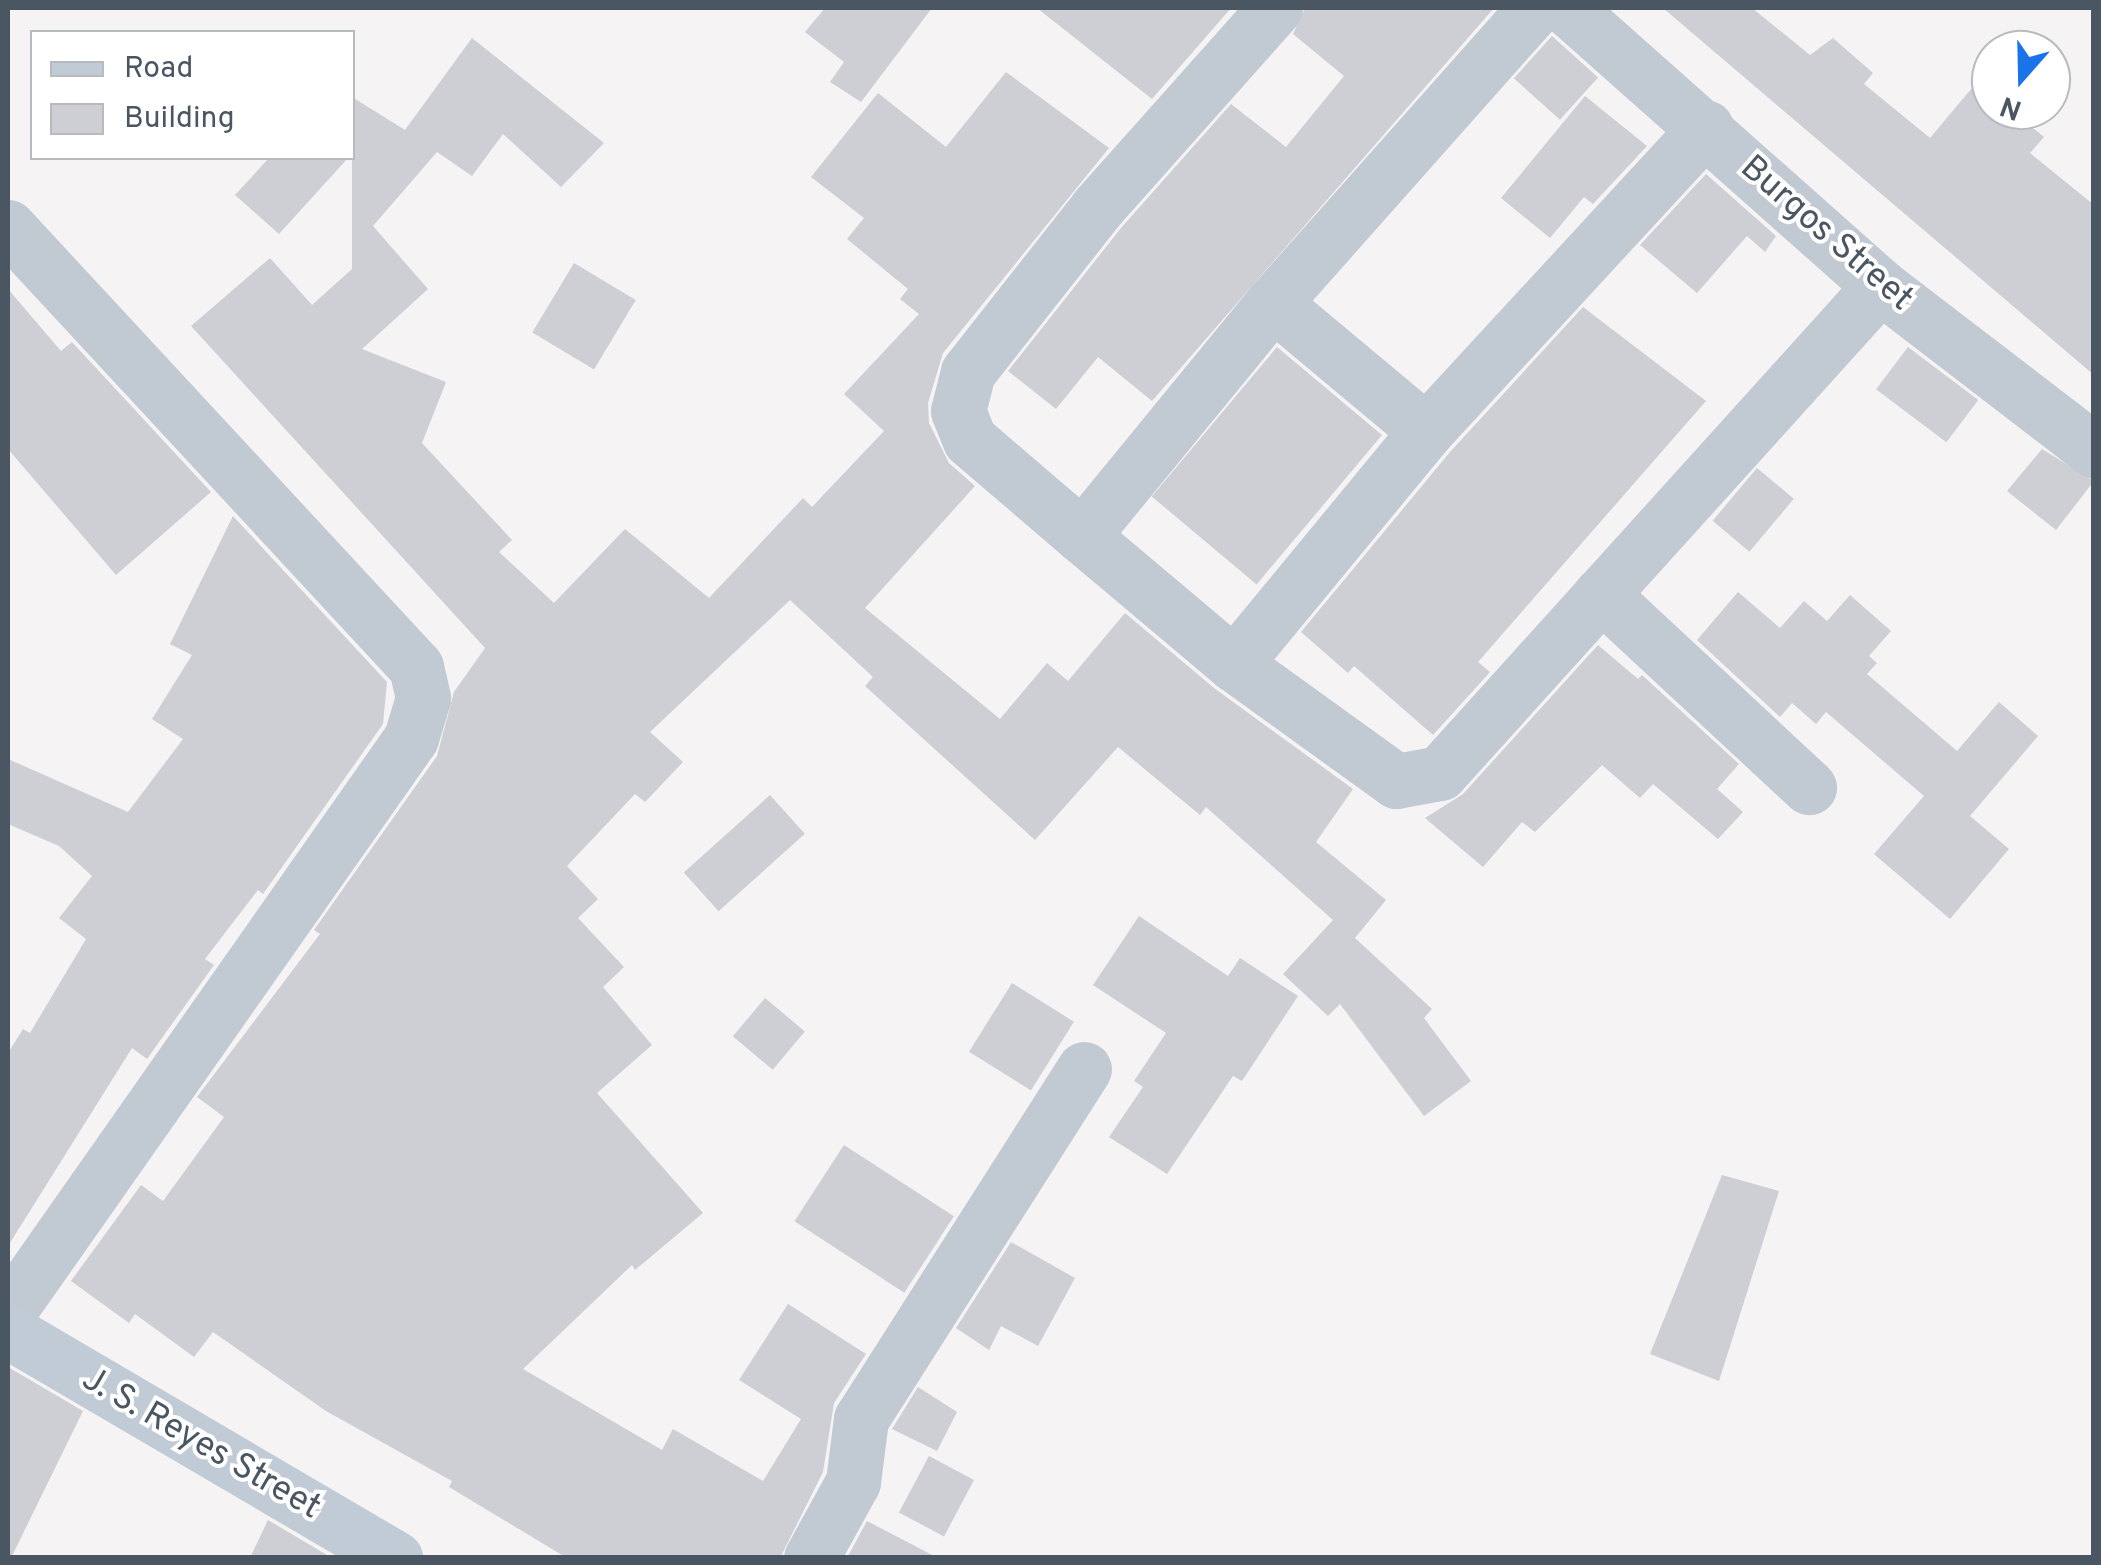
<!DOCTYPE html>
<style>
body{margin:0}
#map{position:relative;width:2101px;height:1565px;overflow:hidden;background:#f5f3f3;font-family:Overpass,sans-serif}
div>[style]{position:absolute}
.building>*{inset:0;background:#cdcfd5;transform-origin:0 0}
.street>*{height:55px;margin:-27.5px;padding:0 27.5px;transform-origin:27.5px;border-radius:27.5px;background:#c1cad2}
.secondary>*{height:55px;margin:-27.5px;padding:0 27.5px;transform-origin:27.5px;border-radius:27.5px;background:#c1cbd6}
span{translate:-50% -50%;white-space:nowrap;text-align:center;line-height:1.15;-webkit-text-stroke:8px #fff;paint-order:stroke}
.street-label{font-size:35px;color:#4a5661}
.frame{position:absolute;inset:0;border:10px solid #4a5661;pointer-events:none}
.legend{position:absolute;left:30px;top:30px;width:325px;height:130px;box-sizing:border-box;background:#fff;border:2px solid #b7bbc0;margin:0;padding:12px 18px;list-style:none;font-size:30px;color:#4a5661}
.legend li{display:flex;align-items:center;gap:20px;height:50px}
.legend b{width:50px;border:2px solid #b7bbc0}
.north{position:absolute;left:1971px;top:30px;width:100px;height:100px;box-sizing:border-box;background:#fff;border:2px solid #b7bbc0;border-radius:50%;rotate:200deg;font-size:28px;font-weight:700;line-height:40px;text-align:center;color:#4a5661}
.north::after{content:'';display:block;margin:auto;width:35px;height:45px;background:#1a73e8;clip-path:polygon(50% 0,100% 100%,50% 72%,0 100%)}
</style>
<div id="map">
<div class="building">
<div style="clip-path:polygon(825px 8px,932px 8px,861px 102px,830px 82px,844px 62px,805px 32px)"></div>
<div style="clip-path:polygon(1037px 8px,1231px 8px,1152px 99px)"></div>
<div style="clip-path:polygon(1305px 8px,1494px 8px,1152px 401px,1098px 357px,1056px 409px,1008px 371px,1121px 228px,1231px 104px,1286px 147px,1344px 76px,1293px 34px)"></div>
<div style="clip-path:polygon(1663px 8px,1752px 8px,1810px 55px,1833px 38px,1873px 73px,1864px 84px,1930px 138px,1977px 82px,1991px 94px,1991px 110px,2011px 110px,2044px 137px,2030px 153px,2094px 205px,2094px 375px)"></div>
<div style="left:1552px;top:36px;width:62px;height:57px;rotate:42deg"></div>
<div style="clip-path:polygon(472px 38px,604px 143px,561px 187px,503px 134px,472px 176px,437px 152px,373px 226px,428px 289px,362px 349px,446px 382px,422px 443px,512px 540px,499px 552px,554px 603px,625px 529px,709px 598px,803px 498px,812px 507px,884px 431px,844px 394px,919px 314px,900px 299px,908px 289px,847px 239px,864px 218px,811px 177px,878px 93px,946px 147px,1006px 72px,1109px 148px,943px 353px,928px 403px,929px 423px,949px 463px,975px 486px,865px 608px,1000px 719px,1047px 663px,1068px 681px,1125px 613px,1214px 688px,1353px 789px,1316px 842px,1386px 900px,1355px 938px,1432px 1009px,1424px 1018px,1471px 1081px,1424px 1116px,1340px 1004px,1328px 1016px,1283px 974px,1333px 920px,1206px 807px,1200px 815px,1118px 747px,1035px 840px,865px 686px,873px 677px,790px 600px,650px 732px,683px 762px,645px 802px,635px 794px,567px 866px,598px 899px,578px 918px,624px 967px,603px 987px,652px 1045px,597px 1093px,703px 1213px,635px 1270px,632px 1265px,523px 1369px,662px 1450px,673px 1429px,763px 1481px,801px 1419px,739px 1380px,788px 1304px,866px 1354px,834px 1403px,823px 1472px,780px 1558px,567px 1558px,449px 1487px,452px 1481px,326px 1411px,213px 1332px,194px 1357px,135px 1314px,129px 1323px,71px 1281px,141px 1185px,163px 1201px,224px 1117px,197px 1097px,320px 934px,314px 930px,437px 756px,454px 692px,485px 648px,191px 326px,270px 258px,312px 305px,352px 269px,352px 97px,405px 130px)"></div>
<div style="clip-path:polygon(1585px 96px,1647px 146px,1593px 204px,1584px 197px,1550px 238px,1501px 198px)"></div>
<div style="clip-path:polygon(269px 158px,348px 158px,279px 234px,235px 195px)"></div>
<div style="clip-path:polygon(1706px 174px,1776px 236px,1765px 252px,1747px 236px,1697px 293px,1640px 245px)"></div>
<div style="left:574px;top:263px;width:72px;height:81px;rotate:31deg"></div>
<div style="clip-path:polygon(8px 289px,61px 351px,72px 342px,211px 492px,116px 575px,8px 449px)"></div>
<div style="clip-path:polygon(1583px 307px,1706px 401px,1478px 662px,1490px 672px,1433px 735px,1354px 666px,1348px 673px,1301px 632px,1450px 452px)"></div>
<div style="left:1277px;top:347px;width:137px;height:195px;rotate:40deg"></div>
<div style="left:1908px;top:347px;width:88px;height:53px;rotate:37deg"></div>
<div style="clip-path:polygon(2042px 449px,2094px 481px,2056px 530px,2007px 491px)"></div>
<div style="left:1757px;top:468px;width:48px;height:69px;rotate:40deg"></div>
<div style="clip-path:polygon(233px 516px,387px 682px,383px 724px,263px 894px,258px 890px,205px 959px,214px 965px,147px 1059px,132px 1048px,8px 1246px,8px 1053px,23px 1029px,30px 1033px,86px 939px,59px 918px,92px 876px,59px 846px,8px 824px,8px 759px,128px 812px,183px 739px,152px 719px,192px 655px,170px 644px)"></div>
<div style="clip-path:polygon(1738px 592px,1780px 628px,1804px 601px,1827px 621px,1850px 595px,1891px 631px,1869px 656px,1877px 663px,1867px 674px,1957px 751px,1999px 702px,2038px 736px,1970px 816px,2009px 849px,1950px 919px,1874px 854px,1924px 796px,1826px 712px,1816px 724px,1792px 703px,1780px 717px,1697px 640px)"></div>
<div style="clip-path:polygon(1598px 645px,1638px 679px,1642px 675px,1739px 764px,1717px 789px,1743px 812px,1718px 839px,1653px 784px,1640px 798px,1602px 765px,1535px 832px,1522px 822px,1483px 867px,1425px 818px,1463px 794px)"></div>
<div style="left:770px;top:795px;width:52px;height:116px;rotate:48deg"></div>
<div style="clip-path:polygon(1139px 916px,1228px 976px,1240px 958px,1298px 996px,1242px 1081px,1233px 1076px,1167px 1174px,1109px 1137px,1143px 1087px,1134px 1081px,1166px 1033px,1093px 985px)"></div>
<div style="left:1012px;top:983px;width:73px;height:81px;rotate:32deg"></div>
<div style="left:765px;top:998px;width:52px;height:50px;rotate:40deg"></div>
<div style="left:844px;top:1145px;width:131px;height:91px;rotate:33deg"></div>
<div style="clip-path:polygon(1722px 1175px,1779px 1191px,1719px 1381px,1650px 1354px)"></div>
<div style="clip-path:polygon(1011px 1242px,1075px 1278px,1038px 1346px,1001px 1326px,989px 1350px,956px 1328px)"></div>
<div style="clip-path:polygon(8px 1367px,83px 1411px,11px 1558px,8px 1558px)"></div>
<div style="clip-path:polygon(918px 1387px,957px 1412px,937px 1451px,892px 1429px)"></div>
<div style="left:929px;top:1456px;width:51px;height:64px;rotate:28deg"></div>
<div style="clip-path:polygon(268px 1520px,332px 1558px,250px 1558px)"></div>
<div style="clip-path:polygon(867px 1521px,938px 1558px,847px 1558px)"></div>
</div>
<div class="street">
<div style="left:1275px;top:8px;width:268px;rotate:131.7deg"></div>
<div style="left:1097px;top:208px;width:209px;rotate:128.2deg"></div>
<div style="left:968px;top:372px;width:40px;rotate:104.4deg"></div>
<div style="left:958px;top:411px;width:31px;rotate:68deg"></div>
<div style="left:970px;top:440px;width:148px;rotate:40.6deg"></div>
<div style="left:1082px;top:536px;width:199px;rotate:40.1deg"></div>
<div style="left:1234px;top:664px;width:200px;rotate:35.8deg"></div>
<div style="left:1396px;top:781px;width:45px;rotate:-10.3deg"></div>
<div style="left:1440px;top:773px;width:656px;rotate:-47.9deg"></div>
<div style="left:1567px;top:8px;width:419px;rotate:41.6deg"></div>
<div style="left:1880px;top:286px;width:270px;rotate:37.5deg"></div>
<div style="left:8px;top:227px;width:600px;rotate:47.16deg"></div>
<div style="left:416px;top:667px;width:32px;rotate:77deg"></div>
<div style="left:423px;top:698px;width:42px;rotate:106.7deg"></div>
<div style="left:411px;top:738px;width:701px;rotate:125.07deg"></div>
<div style="left:1273px;top:303px;width:199px;rotate:39.9deg"></div>
<div style="left:1082px;top:536px;width:301px;rotate:-50.7deg"></div>
<div style="left:1273px;top:303px;width:395px;rotate:-48.4deg"></div>
<div style="left:1601px;top:594px;width:284px;rotate:42.9deg"></div>
<div style="left:1234px;top:664px;width:302px;rotate:-50.5deg"></div>
<div style="left:1426px;top:431px;width:413px;rotate:-47.3deg"></div>
<div style="left:811px;top:1558px;width:87px;rotate:-61.1deg"></div>
<div style="left:853px;top:1482px;width:64px;rotate:-82.8deg"></div>
<div style="left:861px;top:1419px;width:415px;rotate:-57.5deg"></div>
</div>
<div class="secondary">
<div style="left:8px;top:1331px;width:449px;rotate:30.4deg"></div>
</div>
<div class="street-label">
<span style="left:1826px;top:234px;rotate:41deg">Burgos Street</span>
<span style="left:201px;top:1444px;rotate:30deg">J. S. Reyes Street</span>
</div>
<div class="frame"></div>
<ul class="legend">
<li><b style="height:12px;background:#c1cbd6"></b>Road</li>
<li><b style="height:28px;background:#cdcfd5"></b>Building</li>
</ul>
<div class="north">N</div>
</div>
